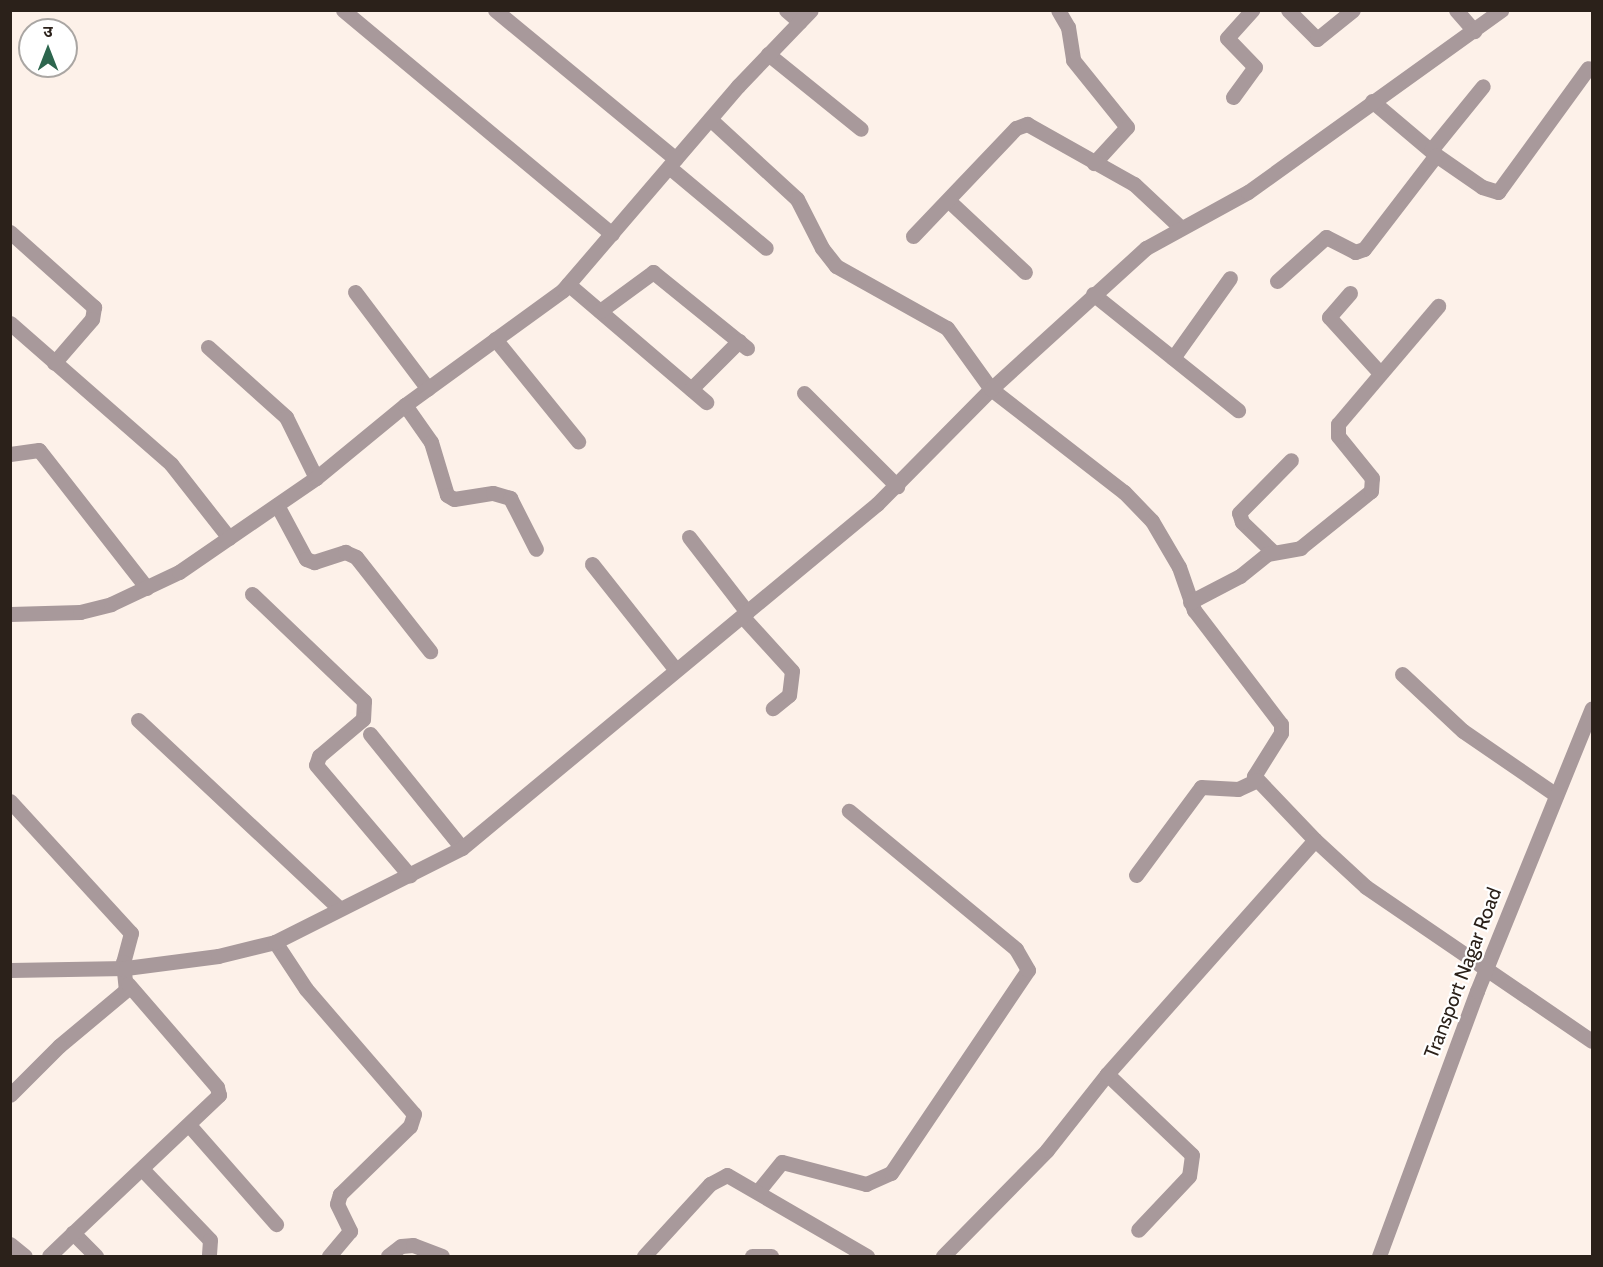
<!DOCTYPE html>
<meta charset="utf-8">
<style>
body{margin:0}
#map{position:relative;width:1603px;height:1267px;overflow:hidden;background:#fdf1e9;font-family:Cabin,"Noto Sans Devanagari",sans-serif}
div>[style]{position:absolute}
.minor>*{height:15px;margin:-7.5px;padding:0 7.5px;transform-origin:7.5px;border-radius:7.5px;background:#a8999b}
span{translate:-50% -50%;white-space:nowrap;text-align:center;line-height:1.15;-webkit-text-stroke:4.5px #fff;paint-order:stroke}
.street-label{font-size:20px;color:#2b211a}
.frame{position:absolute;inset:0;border:12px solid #2b211a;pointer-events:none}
.north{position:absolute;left:18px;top:18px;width:60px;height:60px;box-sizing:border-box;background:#fff;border:2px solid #aaa6a3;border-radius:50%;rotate:0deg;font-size:16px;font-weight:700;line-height:24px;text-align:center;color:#2b211a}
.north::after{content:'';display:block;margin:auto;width:21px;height:27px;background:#2d664e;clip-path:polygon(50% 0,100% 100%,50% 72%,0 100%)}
</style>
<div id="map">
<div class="minor">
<div style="left:343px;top:10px;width:350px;rotate:39.8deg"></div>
<div style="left:495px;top:10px;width:234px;rotate:39.5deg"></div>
<div style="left:786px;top:10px;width:18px;rotate:41deg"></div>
<div style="left:1058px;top:10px;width:20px;rotate:60deg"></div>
<div style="left:1068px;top:27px;width:33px;rotate:81deg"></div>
<div style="left:1073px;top:60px;width:86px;rotate:51.1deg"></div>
<div style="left:1127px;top:127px;width:49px;rotate:132.5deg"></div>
<div style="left:1288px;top:10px;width:41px;rotate:45deg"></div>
<div style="left:1317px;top:39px;width:46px;rotate:-38.9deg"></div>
<div style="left:1456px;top:10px;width:28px;rotate:49deg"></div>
<div style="left:768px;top:54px;width:119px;rotate:38.9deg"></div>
<div style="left:1233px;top:97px;width:37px;rotate:-54deg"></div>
<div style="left:1255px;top:67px;width:40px;rotate:-134deg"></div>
<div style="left:1227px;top:38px;width:38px;rotate:-48deg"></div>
<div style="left:1372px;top:101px;width:84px;rotate:40.2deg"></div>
<div style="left:1436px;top:155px;width:56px;rotate:34.8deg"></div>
<div style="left:1482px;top:187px;width:17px;rotate:17deg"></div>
<div style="left:1498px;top:192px;width:153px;rotate:-54deg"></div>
<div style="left:710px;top:119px;width:118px;rotate:42.6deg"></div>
<div style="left:797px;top:199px;width:55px;rotate:63deg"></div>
<div style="left:822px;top:248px;width:23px;rotate:52deg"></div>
<div style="left:836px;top:266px;width:127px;rotate:29.2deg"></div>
<div style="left:947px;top:328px;width:75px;rotate:54.2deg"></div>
<div style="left:991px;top:389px;width:168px;rotate:37.8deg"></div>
<div style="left:1124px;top:492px;width:40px;rotate:46deg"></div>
<div style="left:1152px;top:521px;width:53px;rotate:59.6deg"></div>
<div style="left:1179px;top:567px;width:46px;rotate:70.8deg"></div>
<div style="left:1194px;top:610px;width:143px;rotate:52.7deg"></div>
<div style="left:1281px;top:724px;width:9px;rotate:90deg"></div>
<div style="left:1281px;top:733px;width:51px;rotate:122.1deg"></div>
<div style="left:1254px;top:776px;width:88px;rotate:46.4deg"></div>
<div style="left:1431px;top:150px;width:82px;rotate:-50.9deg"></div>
<div style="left:669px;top:167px;width:126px;rotate:39.9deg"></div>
<div style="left:949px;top:201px;width:104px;rotate:43.1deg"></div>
<div style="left:10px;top:232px;width:113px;rotate:41.8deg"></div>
<div style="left:94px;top:307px;width:12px;rotate:99deg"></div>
<div style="left:92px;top:319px;width:58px;rotate:130.8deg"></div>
<div style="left:913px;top:236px;width:149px;rotate:-46.4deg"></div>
<div style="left:1016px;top:128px;width:12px;rotate:-20deg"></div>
<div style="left:1027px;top:124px;width:123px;rotate:29.3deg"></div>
<div style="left:1134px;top:184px;width:64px;rotate:43.1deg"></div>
<div style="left:1277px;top:281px;width:66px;rotate:-41.9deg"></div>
<div style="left:1326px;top:237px;width:33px;rotate:27deg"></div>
<div style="left:1355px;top:252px;width:9px;rotate:-18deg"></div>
<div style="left:1364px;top:249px;width:118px;rotate:-52.5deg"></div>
<div style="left:568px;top:284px;width:182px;rotate:40.5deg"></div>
<div style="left:355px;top:292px;width:121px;rotate:53deg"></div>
<div style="left:1350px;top:293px;width:32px;rotate:131deg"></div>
<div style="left:1329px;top:317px;width:74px;rotate:47.7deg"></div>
<div style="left:1093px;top:294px;width:186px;rotate:38.7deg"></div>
<div style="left:600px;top:311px;width:66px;rotate:-36.3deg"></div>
<div style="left:653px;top:272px;width:121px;rotate:39deg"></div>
<div style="left:10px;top:323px;width:214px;rotate:41.2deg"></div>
<div style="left:171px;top:464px;width:94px;rotate:51.9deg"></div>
<div style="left:495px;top:339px;width:132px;rotate:50.9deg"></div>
<div style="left:208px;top:347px;width:105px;rotate:41.9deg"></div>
<div style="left:286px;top:417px;width:68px;rotate:63.8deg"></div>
<div style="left:1173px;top:358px;width:98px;rotate:-54.5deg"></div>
<div style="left:691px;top:389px;width:68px;rotate:-45deg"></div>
<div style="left:804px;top:393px;width:132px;rotate:45deg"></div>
<div style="left:405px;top:405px;width:45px;rotate:54.9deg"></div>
<div style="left:431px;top:442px;width:55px;rotate:73.2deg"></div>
<div style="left:447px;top:495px;width:8px;rotate:30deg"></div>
<div style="left:454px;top:499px;width:39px;rotate:-9deg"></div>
<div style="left:493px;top:493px;width:18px;rotate:16deg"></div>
<div style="left:510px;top:498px;width:57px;rotate:63deg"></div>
<div style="left:10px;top:454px;width:29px;rotate:-8deg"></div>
<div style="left:39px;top:450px;width:175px;rotate:52deg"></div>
<div style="left:277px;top:505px;width:61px;rotate:61.8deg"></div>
<div style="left:306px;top:559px;width:9px;rotate:21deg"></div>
<div style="left:314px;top:562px;width:33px;rotate:-18deg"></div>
<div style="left:345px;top:552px;width:12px;rotate:24deg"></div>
<div style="left:356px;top:557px;width:120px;rotate:51.8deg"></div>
<div style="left:689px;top:537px;width:95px;rotate:52.3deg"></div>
<div style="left:1272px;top:551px;width:42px;rotate:-136deg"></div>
<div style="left:1242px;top:522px;width:9px;rotate:-108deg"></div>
<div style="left:1239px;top:513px;width:74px;rotate:-45.5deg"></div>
<div style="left:592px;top:564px;width:135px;rotate:51.6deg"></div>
<div style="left:252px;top:594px;width:155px;rotate:43.7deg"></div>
<div style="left:364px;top:701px;width:18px;rotate:93deg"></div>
<div style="left:363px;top:719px;width:57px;rotate:139.9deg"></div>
<div style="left:319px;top:756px;width:9px;rotate:108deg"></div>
<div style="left:316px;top:765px;width:145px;rotate:49.7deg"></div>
<div style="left:1190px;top:602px;width:56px;rotate:-27.5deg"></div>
<div style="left:1240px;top:576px;width:35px;rotate:-39deg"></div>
<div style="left:1267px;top:554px;width:34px;rotate:-10deg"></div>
<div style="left:1300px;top:548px;width:91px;rotate:-38.8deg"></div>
<div style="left:1371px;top:491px;width:13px;rotate:-86deg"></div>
<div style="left:1372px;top:478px;width:54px;rotate:-129deg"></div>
<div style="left:1338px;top:436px;width:12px;rotate:-90deg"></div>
<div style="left:1338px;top:424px;width:155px;rotate:-49.7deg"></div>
<div style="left:10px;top:614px;width:70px;rotate:-1.6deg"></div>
<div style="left:80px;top:612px;width:32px;rotate:-14deg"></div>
<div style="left:111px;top:604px;width:75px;rotate:-25.2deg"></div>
<div style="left:179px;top:572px;width:166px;rotate:-34.5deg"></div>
<div style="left:316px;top:478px;width:115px;rotate:-39.4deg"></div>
<div style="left:405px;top:405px;width:195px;rotate:-36deg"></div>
<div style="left:563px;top:290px;width:269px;rotate:-49.4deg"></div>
<div style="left:738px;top:86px;width:105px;rotate:-46.2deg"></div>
<div style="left:742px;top:616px;width:74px;rotate:47.7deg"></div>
<div style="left:792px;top:671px;width:24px;rotate:97deg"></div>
<div style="left:789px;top:695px;width:21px;rotate:141deg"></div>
<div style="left:1402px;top:674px;width:83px;rotate:43.1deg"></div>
<div style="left:1463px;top:731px;width:113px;rotate:34.5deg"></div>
<div style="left:138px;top:720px;width:275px;rotate:43.1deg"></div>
<div style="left:370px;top:734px;width:146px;rotate:51.1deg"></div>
<div style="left:10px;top:801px;width:179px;rotate:47.5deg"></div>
<div style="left:131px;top:933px;width:30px;rotate:105deg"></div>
<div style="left:123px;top:962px;width:28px;rotate:84deg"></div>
<div style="left:126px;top:990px;width:87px;rotate:140.1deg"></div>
<div style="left:59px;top:1046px;width:69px;rotate:135deg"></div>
<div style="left:1136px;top:875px;width:109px;rotate:-53.5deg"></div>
<div style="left:1201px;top:787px;width:37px;rotate:3deg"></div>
<div style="left:1238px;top:789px;width:21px;rotate:-25deg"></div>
<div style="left:275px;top:942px;width:56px;rotate:56.6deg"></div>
<div style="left:306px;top:989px;width:165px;rotate:49.2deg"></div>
<div style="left:414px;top:1114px;width:13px;rotate:108deg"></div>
<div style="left:410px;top:1126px;width:98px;rotate:135.8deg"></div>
<div style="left:340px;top:1194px;width:10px;rotate:107deg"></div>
<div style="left:337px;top:1204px;width:30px;rotate:64deg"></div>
<div style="left:350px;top:1231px;width:33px;rotate:130deg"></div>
<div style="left:10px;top:970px;width:116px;rotate:-1deg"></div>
<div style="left:126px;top:968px;width:93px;rotate:-7.4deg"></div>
<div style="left:218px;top:956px;width:59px;rotate:-13.8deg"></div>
<div style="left:275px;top:942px;width:209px;rotate:-26.7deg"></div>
<div style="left:462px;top:848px;width:539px;rotate:-39.66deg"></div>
<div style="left:877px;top:504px;width:162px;rotate:-45.3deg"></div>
<div style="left:991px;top:389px;width:210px;rotate:-42.3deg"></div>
<div style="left:1146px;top:248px;width:116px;rotate:-28.8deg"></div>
<div style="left:1248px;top:192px;width:312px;rotate:-35.7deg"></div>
<div style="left:1107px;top:1074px;width:117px;rotate:43.6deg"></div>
<div style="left:1192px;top:1155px;width:21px;rotate:98deg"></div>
<div style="left:1189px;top:1176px;width:74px;rotate:133.4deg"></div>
<div style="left:189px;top:1125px;width:132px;rotate:48.7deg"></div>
<div style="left:142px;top:1169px;width:98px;rotate:46.2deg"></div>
<div style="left:210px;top:1240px;width:16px;rotate:94deg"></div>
<div style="left:759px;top:1190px;width:36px;rotate:-51deg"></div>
<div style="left:782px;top:1162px;width:87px;rotate:14.7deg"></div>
<div style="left:866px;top:1184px;width:27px;rotate:-24deg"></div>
<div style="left:891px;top:1173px;width:245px;rotate:-56deg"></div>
<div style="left:1028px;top:970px;width:24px;rotate:-120deg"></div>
<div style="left:1016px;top:949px;width:217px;rotate:-140.4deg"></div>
<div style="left:10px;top:1244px;width:19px;rotate:39deg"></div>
<div style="left:49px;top:1256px;width:33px;rotate:-44deg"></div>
<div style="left:96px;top:1256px;width:33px;rotate:-135deg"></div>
<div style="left:73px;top:1233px;width:201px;rotate:-43.4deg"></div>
<div style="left:219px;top:1095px;width:8px;rotate:-104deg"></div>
<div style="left:217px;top:1087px;width:136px;rotate:-130.8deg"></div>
<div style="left:388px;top:1256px;width:16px;rotate:-38deg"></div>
<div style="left:401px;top:1246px;width:12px;rotate:-5deg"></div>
<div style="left:413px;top:1245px;width:31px;rotate:21deg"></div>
<div style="left:644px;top:1256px;width:98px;rotate:-47.5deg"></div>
<div style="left:710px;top:1184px;width:19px;rotate:-28deg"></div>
<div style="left:727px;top:1175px;width:162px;rotate:30.1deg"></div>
<div style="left:752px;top:1256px;width:19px"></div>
<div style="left:943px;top:1256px;width:148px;rotate:-45.5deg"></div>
<div style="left:1047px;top:1150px;width:97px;rotate:-51.7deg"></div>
<div style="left:1107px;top:1074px;width:313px;rotate:-48.4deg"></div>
<div style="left:1315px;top:840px;width:69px;rotate:42.7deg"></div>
<div style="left:1366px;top:887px;width:273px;rotate:34.3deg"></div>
<div style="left:1379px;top:1256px;width:283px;rotate:-69.7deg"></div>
<div style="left:1477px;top:991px;width:305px;rotate:-67.9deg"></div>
</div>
<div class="street-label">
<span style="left:1463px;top:973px;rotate:-69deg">Transport Nagar Road</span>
</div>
<div class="frame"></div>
<div class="north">उ</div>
</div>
